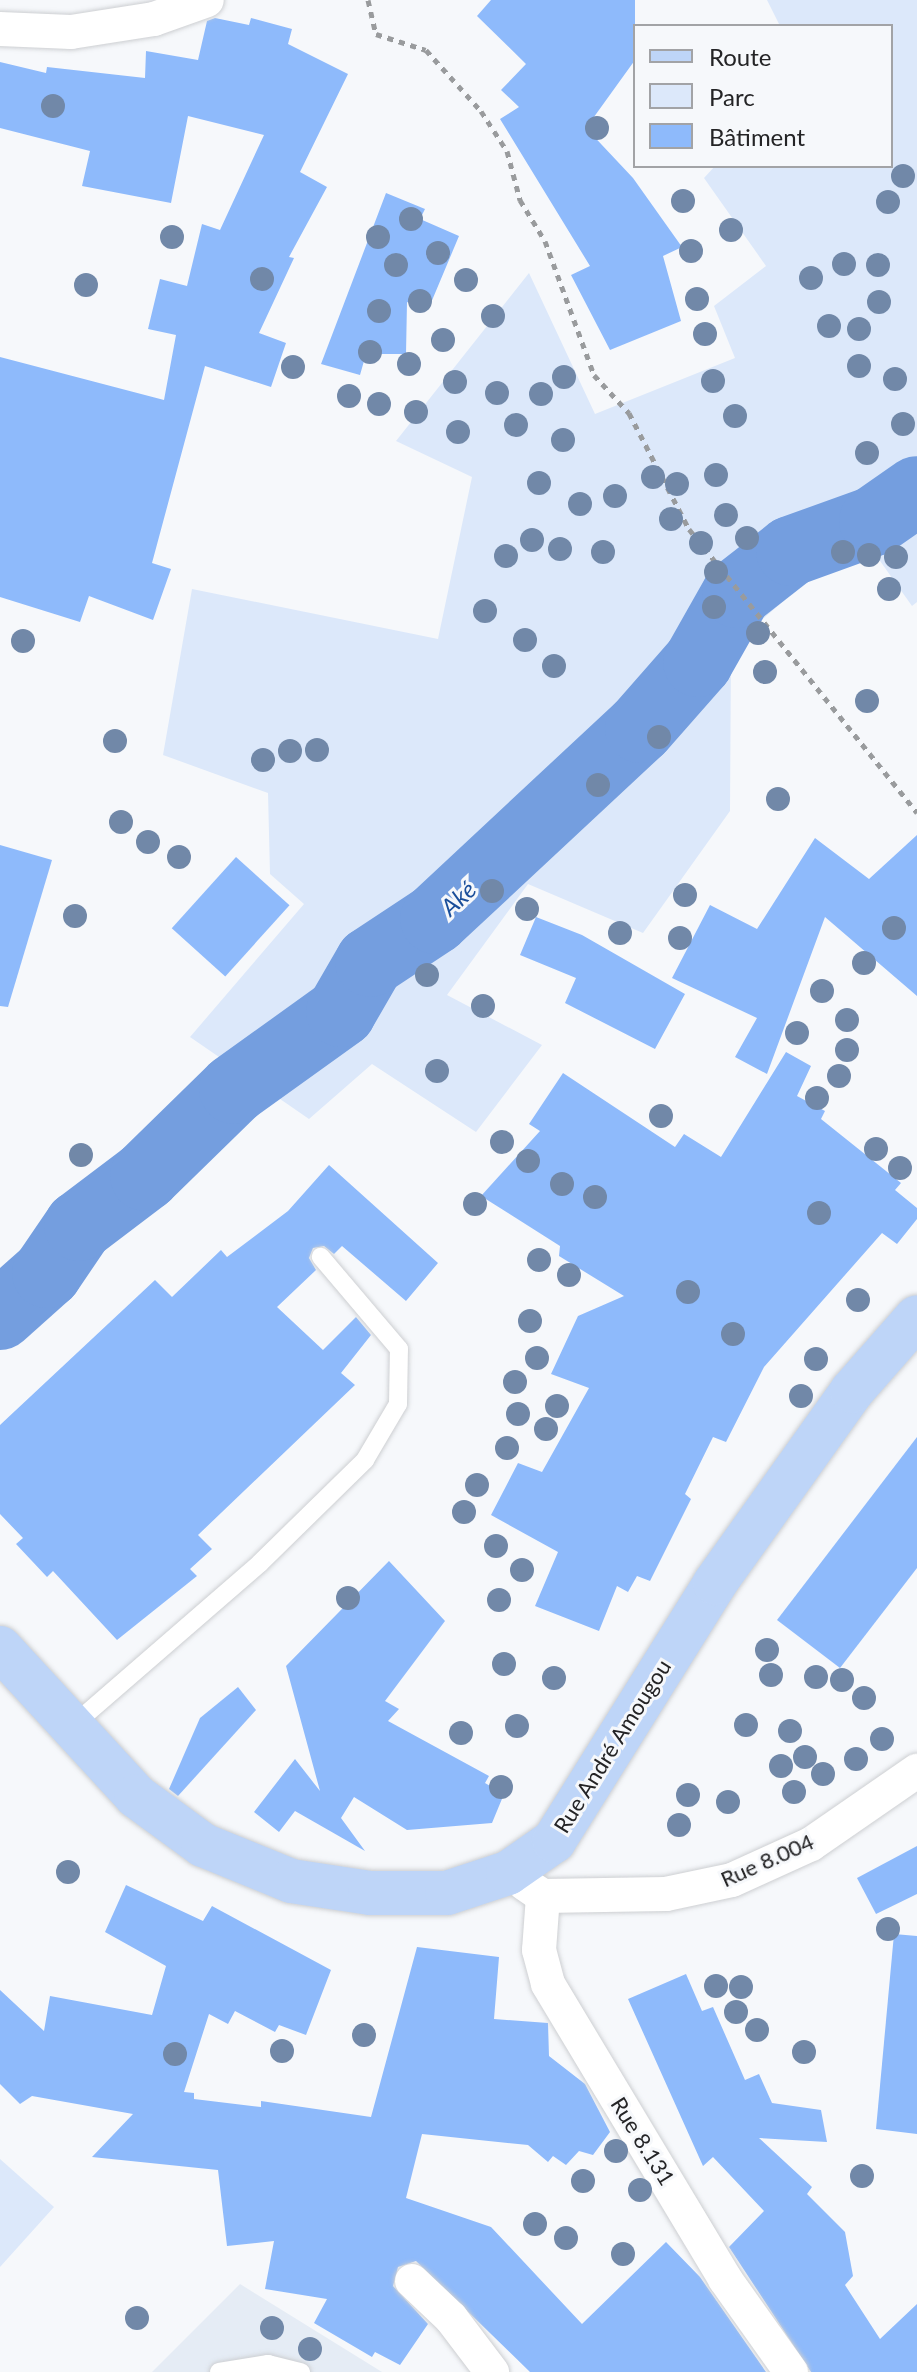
<!DOCTYPE html>
<meta charset="utf-8">
<style>
body{margin:0}
#map{position:relative;width:917px;height:2372px;overflow:hidden;background:#f6f8fb;font-family:Lato,sans-serif}
div>[style]{position:absolute}
.built>*{inset:0;background:#e5ecf5}
.green>*{inset:0;background:#dce8fa}
.river>*{height:70px;margin:-35px;padding:0 35px;transform-origin:35px;border-radius:35px;background:#749edf}
.building>*{inset:0;background:#8ebafb;transform-origin:0 0}
.path>*{height:5px;margin-top:-2.5px;transform-origin:0;background:repeating-linear-gradient(90deg,#999b9d 0 6px,transparent 0 12px)}
.roads{filter:drop-shadow(0 0 2px #cdcfd2) drop-shadow(0 0 2px #cdcfd2)}
.service>*{height:18px;margin:-9px;padding:0 9px;transform-origin:9px;border-radius:9px;background:#fff}
.minor>*{height:34px;margin:-17px;padding:0 17px;transform-origin:17px;border-radius:17px;background:#fff}
.primary>*{height:44px;margin:-22px;padding:0 22px;transform-origin:22px;border-radius:22px;background:#bed5f8}
.trees>*{width:24px;height:24px;margin:-12px;border-radius:50%;background:#7188a8}
span{translate:-50% -50%;white-space:nowrap;text-align:center;line-height:1.15;-webkit-text-stroke:6px #f6f8fb;paint-order:stroke}
.street-label{font-size:22px;color:#242426}
.water-label{font-size:24px;color:#1a4e9a;font-style:italic}
.legend{position:absolute;left:633px;top:24px;width:260px;height:144px;box-sizing:border-box;background:#f6f8fb;border:2px solid #a2a3a6;margin:0;padding:10px 14px;list-style:none;font-size:24px;color:#242426}
.legend li{display:flex;align-items:center;gap:16px;height:40px}
.legend b{width:40px;border:2px solid #a2a3a6}
</style>
<div id="map">
<div class="built">
<div style="clip-path:polygon(240px 2284px,382px 2372px,152px 2372px)"></div>
</div>
<div class="green">
<div style="clip-path:polygon(767px 0,917px 0,917px 602px,912px 606px,868px 544px,814px 574px,731px 647px,730px 811px,643px 933px,528px 884px,447px 995px,542px 1045px,476px 1132px,372px 1064px,309px 1119px,190px 1037px,304px 904px,270px 874px,268px 793px,163px 755px,192px 589px,438px 639px,472px 477px,396px 441px,529px 273px,595px 414px,735px 358px,714px 306px,766px 266px,704px 178px,715px 166px,891px 166px,891px 26px,780px 26px)"></div>
<div style="clip-path:polygon(0 2159px,54px 2207px,0 2267px)"></div>
</div>
<div class="river">
<div style="left:0;top:1315px;width:63px;rotate:-41.8deg"></div>
<div style="left:47px;top:1273px;width:57px;rotate:-55.8deg"></div>
<div style="left:79px;top:1226px;width:83px;rotate:-37.1deg"></div>
<div style="left:145px;top:1176px;width:124px;rotate:-44.3deg"></div>
<div style="left:234px;top:1089px;width:132px;rotate:-35.7deg"></div>
<div style="left:341px;top:1012px;width:58px;rotate:-59.9deg"></div>
<div style="left:370px;top:962px;width:78px;rotate:-33.5deg"></div>
<div style="left:435px;top:919px;width:280px;rotate:-43deg"></div>
<div style="left:640px;top:728px;width:88px;rotate:-48.7deg"></div>
<div style="left:698px;top:662px;width:79px;rotate:-60.5deg"></div>
<div style="left:737px;top:593px;width:68px;rotate:-37.9deg"></div>
<div style="left:791px;top:551px;width:88px;rotate:-19.9deg"></div>
<div style="left:874px;top:521px;width:52px;rotate:-34.9deg"></div>
</div>
<div class="building">
<div style="clip-path:polygon(491px 0,635px 0,635px 60px,586px 128px,633px 178px,682px 247px,663px 256px,681px 321px,610px 350px,571px 275px,590px 266px,500px 119px,519px 107px,501px 90px,526px 64px,477px 16px)"></div>
<div style="clip-path:polygon(215px 18px,249px 25px,251px 18px,292px 29px,288px 44px,348px 74px,300px 172px,327px 187px,289px 257px,294px 258px,259px 333px,286px 343px,271px 387px,205px 366px,152px 563px,171px 569px,153px 620px,89px 596px,80px 622px,0 597px,0 357px,164px 400px,176px 335px,148px 329px,160px 279px,187px 286px,202px 224px,220px 230px,264px 135px,188px 116px,171px 203px,82px 186px,90px 151px,0 128px,0 62px,46px 73px,47px 67px,145px 78px,146px 51px,198px 60px,207px 21px)"></div>
<div style="clip-path:polygon(386px 193px,425px 209px,420px 219px,459px 236px,428px 310px,407px 302px,406px 354px,366px 354px,360px 375px,321px 364px)"></div>
<div style="clip-path:polygon(917px 835px,917px 996px,825px 917px,767px 1074px,735px 1057px,757px 1018px,672px 978px,710px 905px,757px 929px,815px 838px,869px 879px)"></div>
<div style="clip-path:polygon(0 845px,52px 860px,8px 1007px,0 1006px)"></div>
<div style="left:236px;top:857px;width:72px;height:96px;rotate:42deg"></div>
<div style="clip-path:polygon(536px 917px,582px 935px,685px 994px,655px 1049px,565px 1003px,576px 978px,520px 955px)"></div>
<div style="clip-path:polygon(786px 1052px,811px 1066px,797px 1096px,825px 1111px,821px 1119px,901px 1183px,895px 1190px,917px 1208px,917px 1219px,897px 1244px,882px 1233px,764px 1367px,726px 1442px,713px 1437px,685px 1494px,691px 1499px,650px 1581px,637px 1576px,628px 1592px,617px 1586px,599px 1631px,535px 1606px,558px 1552px,491px 1515px,518px 1463px,542px 1472px,589px 1388px,551px 1374px,578px 1316px,624px 1296px,559px 1256px,560px 1246px,481px 1196px,540px 1131px,529px 1124px,563px 1073px,675px 1147px,684px 1134px,721px 1157px)"></div>
<div style="clip-path:polygon(329px 1165px,438px 1263px,406px 1301px,342px 1246px,334px 1254px,324px 1246px,313px 1248px,309px 1258px,316px 1270px,277px 1307px,323px 1350px,356px 1317px,371px 1335px,341px 1373px,355px 1385px,198px 1535px,212px 1549px,190px 1569px,197px 1576px,117px 1640px,53px 1571px,47px 1577px,16px 1544px,23px 1538px,0 1514px,0 1425px,155px 1280px,172px 1297px,221px 1250px,227px 1257px,288px 1211px)"></div>
<div style="clip-path:polygon(917px 1437px,917px 1568px,840px 1668px,777px 1620px)"></div>
<div style="clip-path:polygon(389px 1561px,445px 1621px,385px 1701px,399px 1709px,388px 1721px,489px 1776px,485px 1783px,504px 1794px,492px 1823px,407px 1830px,354px 1797px,341px 1818px,365px 1851px,295px 1811px,279px 1832px,254px 1812px,295px 1759px,320px 1791px,286px 1666px)"></div>
<div style="clip-path:polygon(238px 1687px,256px 1710px,178px 1796px,169px 1789px,200px 1718px)"></div>
<div style="clip-path:polygon(917px 1846px,917px 1894px,876px 1914px,857px 1878px)"></div>
<div style="clip-path:polygon(126px 1885px,203px 1921px,212px 1906px,331px 1970px,306px 2035px,279px 2025px,275px 2032px,235px 2011px,228px 2024px,209px 2014px,184px 2092px,194px 2093px,194px 2099px,261px 2107px,261px 2101px,371px 2117px,417px 1947px,499px 1957px,494px 2019px,548px 2023px,549px 2056px,585px 2084px,610px 2132px,593px 2155px,579px 2151px,566px 2165px,553px 2156px,548px 2162px,528px 2145px,422px 2134px,406px 2198px,491px 2227px,582px 2324px,666px 2242px,700px 2277px,766px 2372px,530px 2372px,416px 2261px,398px 2267px,393px 2286px,428px 2324px,400px 2365px,375px 2352px,372px 2357px,314px 2323px,327px 2299px,265px 2289px,274px 2241px,227px 2246px,218px 2170px,92px 2157px,133px 2114px,32px 2096px,20px 2104px,0 2084px,0 1990px,44px 2031px,50px 1996px,152px 2015px,166px 1966px,105px 1932px)"></div>
<div style="clip-path:polygon(894px 1934px,917px 1936px,917px 2134px,876px 2129px)"></div>
<div style="clip-path:polygon(686px 1974px,702px 2011px,713px 2007px,745px 2080px,759px 2074px,772px 2103px,821px 2110px,827px 2142px,759px 2138px,812px 2187px,807px 2194px,845px 2232px,853px 2276px,845px 2285px,880px 2339px,917px 2304px,917px 2372px,811px 2372px,729px 2247px,764px 2211px,713px 2157px,703px 2166px,628px 1999px)"></div>
</div>
<div class="path">
<div style="left:368px;top:0;width:35px;rotate:77deg"></div>
<div style="left:376px;top:34px;width:52px;rotate:17.7deg"></div>
<div style="left:426px;top:50px;width:82px;rotate:48deg"></div>
<div style="left:481px;top:111px;width:48px;rotate:57deg"></div>
<div style="left:507px;top:151px;width:51px;rotate:75.1deg"></div>
<div style="left:520px;top:200px;width:48px;rotate:58.6deg"></div>
<div style="left:545px;top:241px;width:143px;rotate:69.9deg"></div>
<div style="left:594px;top:375px;width:52px;rotate:47.4deg"></div>
<div style="left:629px;top:413px;width:131px;rotate:62.7deg"></div>
<div style="left:689px;top:529px;width:364px;rotate:51.2deg"></div>
</div>
<div class="roads">
<div class="service">
<div style="left:71px;top:1727px;width:250px;rotate:-40.9deg"></div>
<div style="left:260px;top:1563px;width:147px;rotate:-44.4deg"></div>
<div style="left:365px;top:1460px;width:65px;rotate:-59.5deg"></div>
<div style="left:398px;top:1404px;width:55px;rotate:-89deg"></div>
<div style="left:399px;top:1349px;width:121px;rotate:-130.3deg"></div>
<div style="left:219px;top:2372px;width:50px;rotate:-9.3deg"></div>
<div style="left:268px;top:2364px;width:34px;rotate:14deg"></div>
</div>
<div class="minor">
<div style="left:0;top:29px;width:71px;rotate:2.4deg"></div>
<div style="left:71px;top:32px;width:84px;rotate:-8.9deg"></div>
<div style="left:154px;top:19px;width:56px;rotate:-19.7deg"></div>
<div style="left:525px;top:1884px;width:22px;rotate:34deg"></div>
<div style="left:543px;top:1896px;width:123px;rotate:-0.9deg"></div>
<div style="left:666px;top:1894px;width:67px;rotate:-12deg"></div>
<div style="left:732px;top:1880px;width:87px;rotate:-24.5deg"></div>
<div style="left:811px;top:1844px;width:129px;rotate:-34.6deg"></div>
<div style="left:543px;top:1896px;width:54px;rotate:94.2deg"></div>
<div style="left:539px;top:1950px;width:35px;rotate:75deg"></div>
<div style="left:548px;top:1984px;width:344px;rotate:59deg"></div>
<div style="left:725px;top:2279px;width:114px;rotate:54.6deg"></div>
<div style="left:412px;top:2281px;width:54px;rotate:43.5deg"></div>
<div style="left:451px;top:2318px;width:68px;rotate:52.8deg"></div>
</div>
<div class="primary">
<div style="left:0;top:1648px;width:201px;rotate:47.4deg"></div>
<div style="left:136px;top:1796px;width:83px;rotate:36.2deg"></div>
<div style="left:203px;top:1845px;width:95px;rotate:22.2deg"></div>
<div style="left:291px;top:1881px;width:80px;rotate:8.6deg"></div>
<div style="left:370px;top:1893px;width:77px"></div>
<div style="left:447px;top:1893px;width:64px;rotate:-18.2deg"></div>
<div style="left:508px;top:1873px;width:56px;rotate:-34.8deg"></div>
<div style="left:554px;top:1841px;width:304px;rotate:-58deg"></div>
<div style="left:715px;top:1583px;width:236px;rotate:-54.5deg"></div>
<div style="left:852px;top:1391px;width:98px;rotate:-48.7deg"></div>
</div>
</div>
<div class="trees">
<div style="left:53px;top:106px"></div>
<div style="left:597px;top:128px"></div>
<div style="left:903px;top:176px"></div>
<div style="left:683px;top:201px"></div>
<div style="left:888px;top:202px"></div>
<div style="left:411px;top:219px"></div>
<div style="left:731px;top:230px"></div>
<div style="left:172px;top:237px"></div>
<div style="left:378px;top:237px"></div>
<div style="left:691px;top:251px"></div>
<div style="left:438px;top:253px"></div>
<div style="left:844px;top:264px"></div>
<div style="left:396px;top:265px"></div>
<div style="left:878px;top:265px"></div>
<div style="left:811px;top:278px"></div>
<div style="left:262px;top:279px"></div>
<div style="left:466px;top:280px"></div>
<div style="left:86px;top:285px"></div>
<div style="left:697px;top:299px"></div>
<div style="left:420px;top:301px"></div>
<div style="left:879px;top:302px"></div>
<div style="left:379px;top:311px"></div>
<div style="left:493px;top:316px"></div>
<div style="left:829px;top:326px"></div>
<div style="left:859px;top:329px"></div>
<div style="left:705px;top:334px"></div>
<div style="left:443px;top:340px"></div>
<div style="left:370px;top:352px"></div>
<div style="left:409px;top:364px"></div>
<div style="left:859px;top:366px"></div>
<div style="left:293px;top:367px"></div>
<div style="left:564px;top:377px"></div>
<div style="left:895px;top:379px"></div>
<div style="left:713px;top:381px"></div>
<div style="left:455px;top:382px"></div>
<div style="left:497px;top:393px"></div>
<div style="left:541px;top:394px"></div>
<div style="left:349px;top:396px"></div>
<div style="left:379px;top:404px"></div>
<div style="left:416px;top:412px"></div>
<div style="left:735px;top:416px"></div>
<div style="left:903px;top:424px"></div>
<div style="left:516px;top:425px"></div>
<div style="left:458px;top:432px"></div>
<div style="left:563px;top:440px"></div>
<div style="left:867px;top:453px"></div>
<div style="left:716px;top:475px"></div>
<div style="left:653px;top:477px"></div>
<div style="left:539px;top:483px"></div>
<div style="left:677px;top:484px"></div>
<div style="left:615px;top:496px"></div>
<div style="left:580px;top:504px"></div>
<div style="left:726px;top:515px"></div>
<div style="left:671px;top:519px"></div>
<div style="left:747px;top:538px"></div>
<div style="left:532px;top:540px"></div>
<div style="left:701px;top:543px"></div>
<div style="left:560px;top:549px"></div>
<div style="left:603px;top:552px"></div>
<div style="left:843px;top:552px"></div>
<div style="left:869px;top:555px"></div>
<div style="left:506px;top:556px"></div>
<div style="left:896px;top:557px"></div>
<div style="left:716px;top:572px"></div>
<div style="left:889px;top:589px"></div>
<div style="left:714px;top:607px"></div>
<div style="left:485px;top:611px"></div>
<div style="left:758px;top:633px"></div>
<div style="left:525px;top:640px"></div>
<div style="left:23px;top:641px"></div>
<div style="left:554px;top:666px"></div>
<div style="left:765px;top:672px"></div>
<div style="left:867px;top:701px"></div>
<div style="left:659px;top:737px"></div>
<div style="left:115px;top:741px"></div>
<div style="left:317px;top:750px"></div>
<div style="left:290px;top:751px"></div>
<div style="left:263px;top:760px"></div>
<div style="left:598px;top:785px"></div>
<div style="left:778px;top:799px"></div>
<div style="left:121px;top:822px"></div>
<div style="left:148px;top:842px"></div>
<div style="left:179px;top:857px"></div>
<div style="left:492px;top:891px"></div>
<div style="left:685px;top:895px"></div>
<div style="left:527px;top:909px"></div>
<div style="left:75px;top:916px"></div>
<div style="left:894px;top:928px"></div>
<div style="left:620px;top:933px"></div>
<div style="left:680px;top:938px"></div>
<div style="left:864px;top:963px"></div>
<div style="left:427px;top:975px"></div>
<div style="left:822px;top:991px"></div>
<div style="left:483px;top:1006px"></div>
<div style="left:847px;top:1020px"></div>
<div style="left:797px;top:1033px"></div>
<div style="left:847px;top:1050px"></div>
<div style="left:437px;top:1071px"></div>
<div style="left:839px;top:1076px"></div>
<div style="left:817px;top:1098px"></div>
<div style="left:661px;top:1116px"></div>
<div style="left:502px;top:1142px"></div>
<div style="left:876px;top:1149px"></div>
<div style="left:81px;top:1155px"></div>
<div style="left:528px;top:1161px"></div>
<div style="left:900px;top:1168px"></div>
<div style="left:562px;top:1184px"></div>
<div style="left:595px;top:1197px"></div>
<div style="left:475px;top:1204px"></div>
<div style="left:819px;top:1213px"></div>
<div style="left:539px;top:1260px"></div>
<div style="left:569px;top:1275px"></div>
<div style="left:688px;top:1292px"></div>
<div style="left:858px;top:1300px"></div>
<div style="left:530px;top:1321px"></div>
<div style="left:733px;top:1334px"></div>
<div style="left:537px;top:1358px"></div>
<div style="left:816px;top:1359px"></div>
<div style="left:515px;top:1382px"></div>
<div style="left:801px;top:1396px"></div>
<div style="left:557px;top:1406px"></div>
<div style="left:518px;top:1414px"></div>
<div style="left:546px;top:1429px"></div>
<div style="left:507px;top:1448px"></div>
<div style="left:477px;top:1485px"></div>
<div style="left:464px;top:1512px"></div>
<div style="left:496px;top:1546px"></div>
<div style="left:522px;top:1570px"></div>
<div style="left:348px;top:1598px"></div>
<div style="left:499px;top:1600px"></div>
<div style="left:767px;top:1650px"></div>
<div style="left:504px;top:1664px"></div>
<div style="left:771px;top:1675px"></div>
<div style="left:816px;top:1677px"></div>
<div style="left:554px;top:1678px"></div>
<div style="left:842px;top:1680px"></div>
<div style="left:864px;top:1698px"></div>
<div style="left:746px;top:1725px"></div>
<div style="left:517px;top:1726px"></div>
<div style="left:790px;top:1731px"></div>
<div style="left:461px;top:1733px"></div>
<div style="left:882px;top:1739px"></div>
<div style="left:805px;top:1757px"></div>
<div style="left:856px;top:1759px"></div>
<div style="left:781px;top:1766px"></div>
<div style="left:823px;top:1774px"></div>
<div style="left:501px;top:1787px"></div>
<div style="left:794px;top:1792px"></div>
<div style="left:688px;top:1795px"></div>
<div style="left:728px;top:1802px"></div>
<div style="left:679px;top:1825px"></div>
<div style="left:68px;top:1872px"></div>
<div style="left:888px;top:1929px"></div>
<div style="left:716px;top:1986px"></div>
<div style="left:741px;top:1987px"></div>
<div style="left:736px;top:2012px"></div>
<div style="left:757px;top:2030px"></div>
<div style="left:364px;top:2035px"></div>
<div style="left:282px;top:2051px"></div>
<div style="left:804px;top:2052px"></div>
<div style="left:175px;top:2054px"></div>
<div style="left:616px;top:2151px"></div>
<div style="left:862px;top:2176px"></div>
<div style="left:583px;top:2181px"></div>
<div style="left:640px;top:2190px"></div>
<div style="left:535px;top:2224px"></div>
<div style="left:566px;top:2238px"></div>
<div style="left:623px;top:2254px"></div>
<div style="left:137px;top:2318px"></div>
<div style="left:272px;top:2328px"></div>
<div style="left:310px;top:2349px"></div>
</div>
<div class="street-label">
<span style="left:612px;top:1746px;rotate:-58deg">Rue André Amougou</span>
<span style="left:767px;top:1860px;rotate:-24deg">Rue 8.004</span>
<span style="left:643px;top:2141px;rotate:58deg">Rue 8.131</span>
</div>
<div class="water-label">
<span style="left:458px;top:898px;rotate:-43deg">Aké</span>
</div>
<ul class="legend">
<li><b style="height:10px;background:#bed5f8"></b>Route</li>
<li><b style="height:22px;background:#dce8fa"></b>Parc</li>
<li><b style="height:22px;background:#8ebafb"></b>Bâtiment</li>
</ul>
</div>
